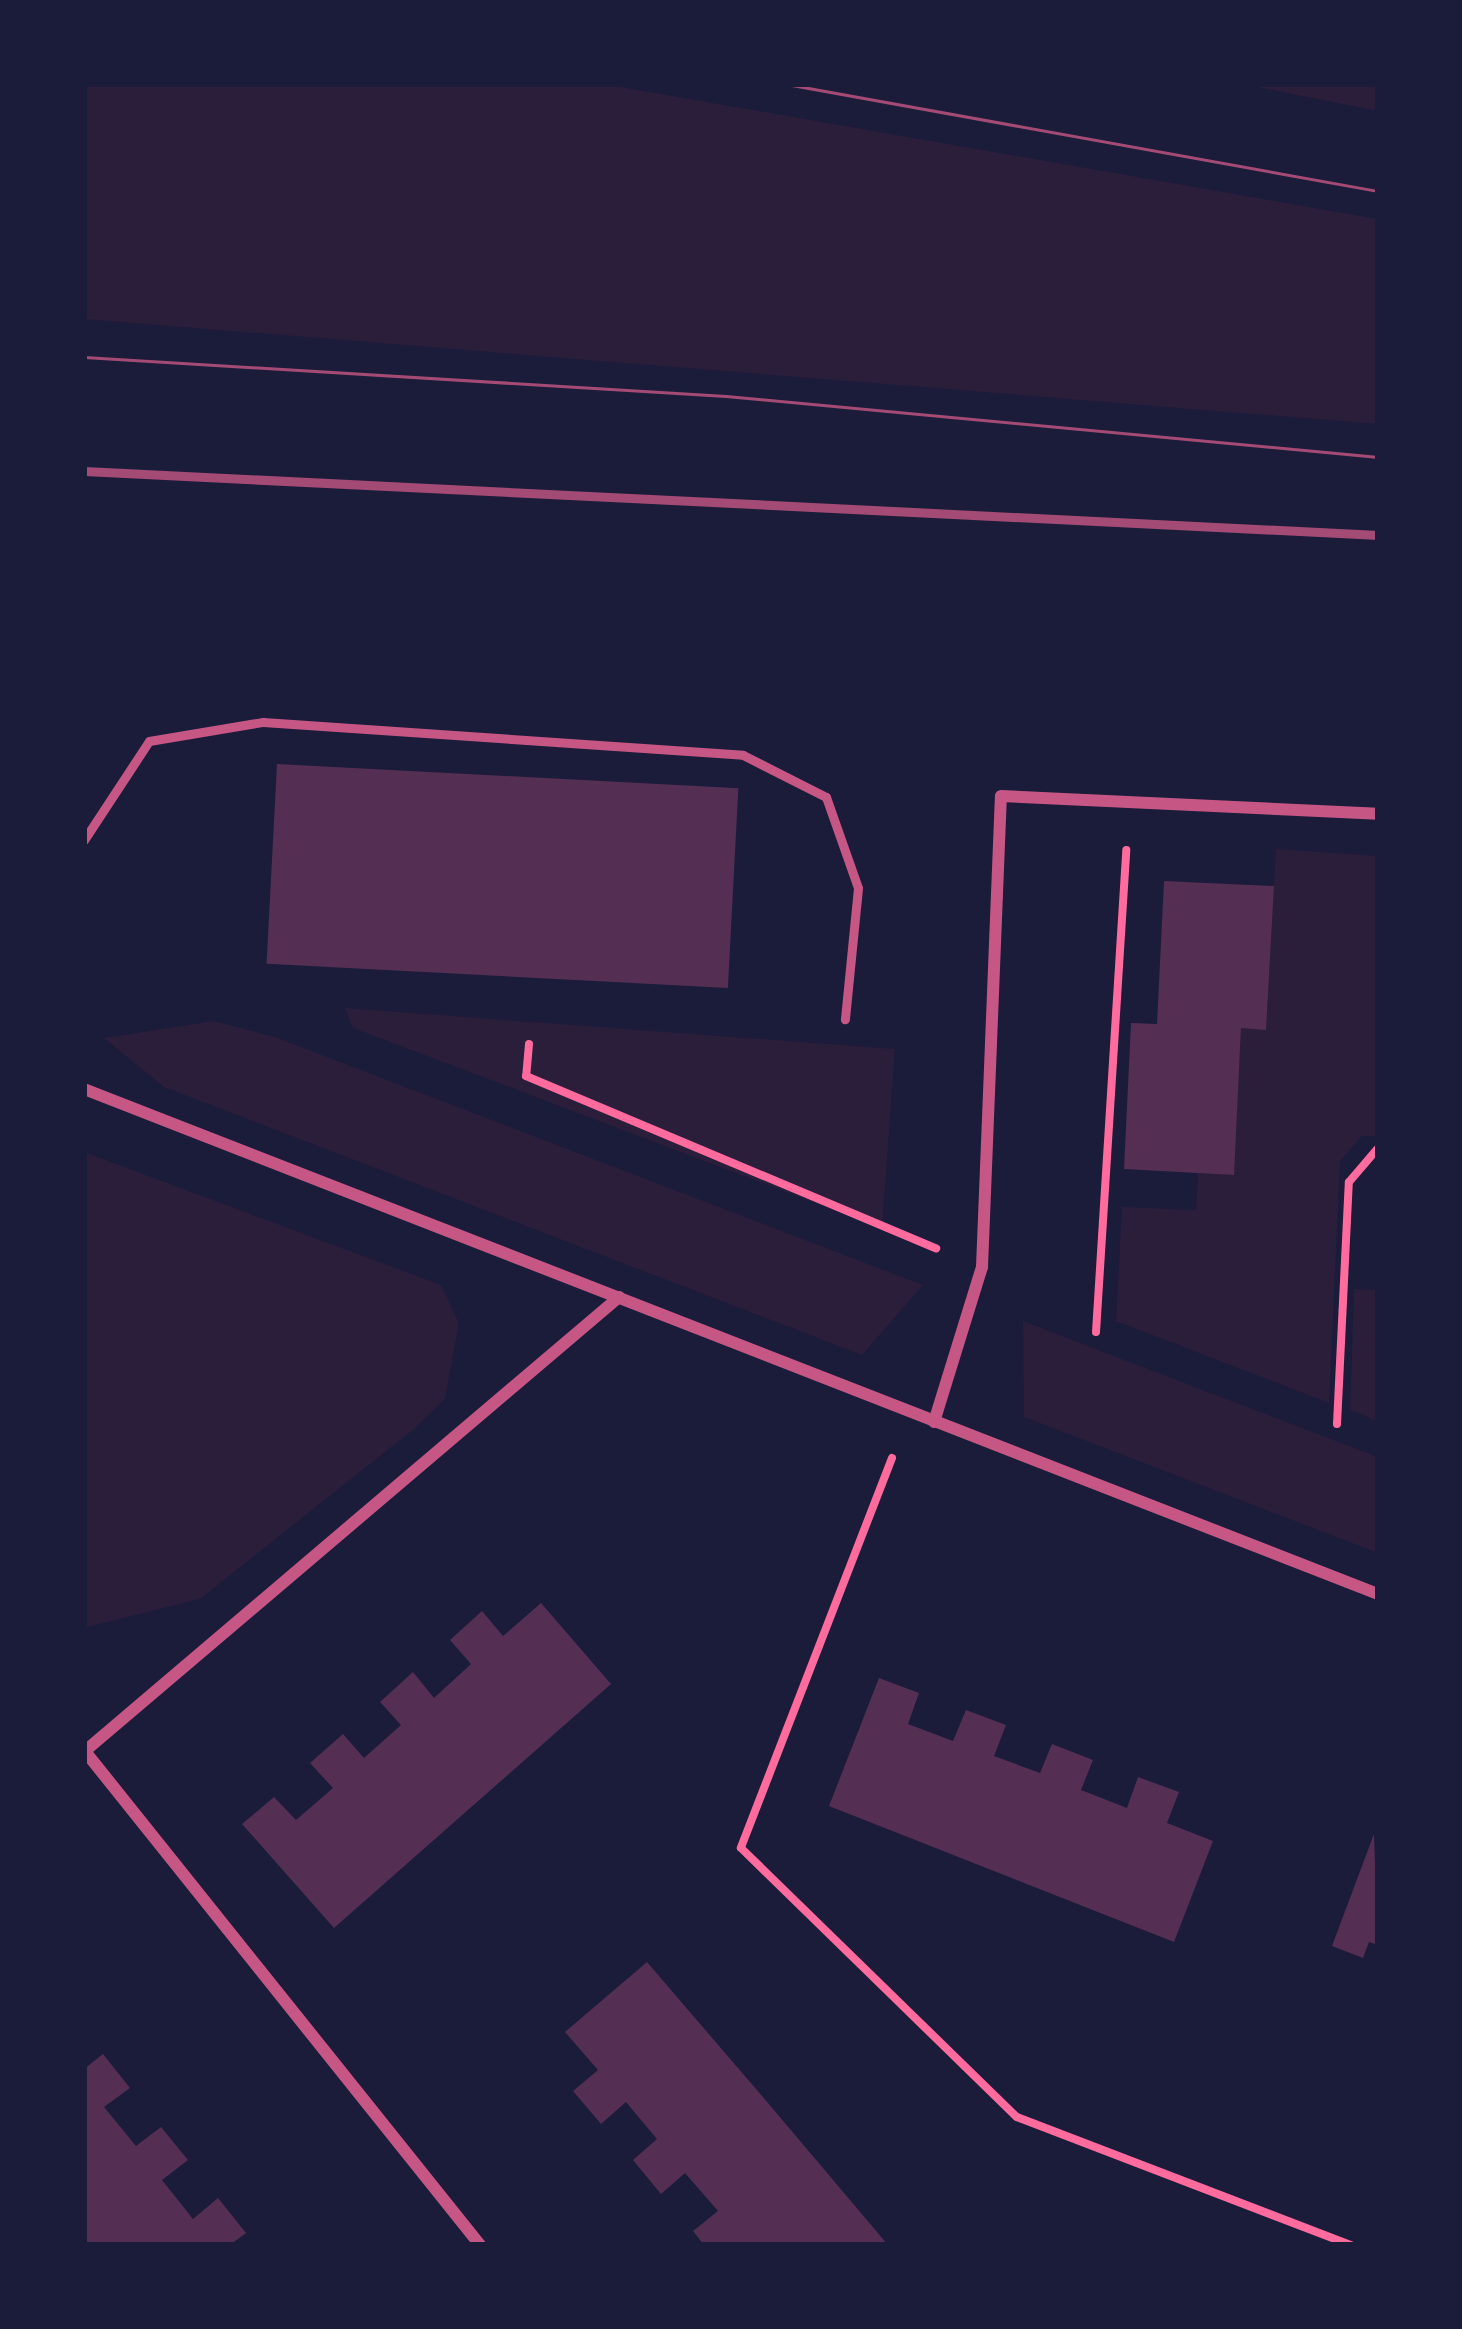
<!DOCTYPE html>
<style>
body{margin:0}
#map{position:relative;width:1462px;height:2329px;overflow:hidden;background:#1b1b3a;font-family:"Work Sans",sans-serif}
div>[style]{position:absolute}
.green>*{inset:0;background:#2a1e3b}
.building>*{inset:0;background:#542f53;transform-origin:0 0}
.path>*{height:8px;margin:-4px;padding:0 4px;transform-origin:4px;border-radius:4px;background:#ff6b9d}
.service>*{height:9px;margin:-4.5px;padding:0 4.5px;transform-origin:4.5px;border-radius:4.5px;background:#c65784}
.minor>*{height:12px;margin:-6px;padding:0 6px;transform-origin:6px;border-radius:6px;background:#c65784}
.tram>*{height:3px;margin:-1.5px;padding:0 1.5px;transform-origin:1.5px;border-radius:1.5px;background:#a44b75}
.rail>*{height:9px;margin:-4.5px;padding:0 4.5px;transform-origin:4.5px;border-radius:4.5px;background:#a44b75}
span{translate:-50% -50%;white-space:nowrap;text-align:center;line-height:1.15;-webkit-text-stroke:12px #1b1b3a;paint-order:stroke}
.frame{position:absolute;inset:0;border:87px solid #1b1b3a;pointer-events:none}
</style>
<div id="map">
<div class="green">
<div style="clip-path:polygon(84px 84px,604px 84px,1378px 219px,1378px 424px,84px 319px)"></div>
<div style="clip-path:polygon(1242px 84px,1378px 84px,1378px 111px)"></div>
<div style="clip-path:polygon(1276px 849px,1378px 856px,1378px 1136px,1362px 1136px,1340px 1161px,1329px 1403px,1116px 1321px,1122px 1207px,1196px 1210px,1198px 1173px,1233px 1175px,1241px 1028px,1266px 1029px)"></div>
<div style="clip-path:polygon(345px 1008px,895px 1049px,882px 1228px,353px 1028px)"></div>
<div style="clip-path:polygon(214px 1021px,275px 1037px,923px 1285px,862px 1355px,164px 1087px,104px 1038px)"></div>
<div style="clip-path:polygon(84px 1152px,441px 1285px,459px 1323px,445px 1399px,414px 1429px,200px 1599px,84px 1628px)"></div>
<div style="clip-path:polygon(1354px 1289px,1378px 1290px,1378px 1421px,1350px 1410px)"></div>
<div style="clip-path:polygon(1023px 1321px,1378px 1457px,1378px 1553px,1024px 1417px)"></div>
</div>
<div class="building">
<div style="left:277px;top:764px;width:462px;height:200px;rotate:3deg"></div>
<div style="clip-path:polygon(1164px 881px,1274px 886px,1266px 1030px,1241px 1028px,1234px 1175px,1124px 1169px,1131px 1023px,1157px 1024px)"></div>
<div style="clip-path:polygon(541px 1603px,611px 1684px,334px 1928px,242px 1824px,274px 1797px,296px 1820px,333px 1788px,310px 1763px,343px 1734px,364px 1758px,401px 1725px,380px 1702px,413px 1672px,434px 1698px,471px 1664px,450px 1640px,482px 1611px,503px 1636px)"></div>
<div style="clip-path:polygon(879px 1678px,919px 1693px,908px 1724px,953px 1741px,966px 1710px,1006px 1725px,994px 1756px,1040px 1773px,1052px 1744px,1093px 1760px,1081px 1790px,1127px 1808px,1138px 1777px,1179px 1792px,1167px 1823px,1213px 1841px,1174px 1942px,829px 1806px)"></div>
<div style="clip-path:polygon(1374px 1834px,1378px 1945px,1369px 1942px,1363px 1958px,1332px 1946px)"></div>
<div style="clip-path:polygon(647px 1962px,768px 2103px,888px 2245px,704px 2245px,693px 2231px,718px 2211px,685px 2173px,661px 2194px,633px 2160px,657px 2139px,626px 2102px,601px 2124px,573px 2091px,598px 2070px,565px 2032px)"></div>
<div style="clip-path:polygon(103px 2054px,130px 2088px,104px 2107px,136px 2146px,161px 2127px,188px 2160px,162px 2180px,193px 2219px,218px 2198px,246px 2233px,230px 2245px,84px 2245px,84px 2069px)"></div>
</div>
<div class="path">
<div style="left:529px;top:1044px;width:32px;rotate:95deg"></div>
<div style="left:526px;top:1076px;width:445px;rotate:22.8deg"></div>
<div style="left:1096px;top:1332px;width:483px;rotate:-86.4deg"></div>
<div style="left:1337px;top:1424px;width:242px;rotate:-87.2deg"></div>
<div style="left:1349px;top:1182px;width:45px;rotate:-49.5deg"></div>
<div style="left:892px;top:1458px;width:418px;rotate:111.2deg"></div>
<div style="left:741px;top:1848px;width:385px;rotate:44.3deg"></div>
<div style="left:1017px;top:2117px;width:358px;rotate:21deg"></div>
</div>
<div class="service">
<div style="left:84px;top:840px;width:118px;rotate:-56.7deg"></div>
<div style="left:149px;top:741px;width:116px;rotate:-9.5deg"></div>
<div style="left:263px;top:722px;width:481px;rotate:3.9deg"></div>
<div style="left:743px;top:755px;width:93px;rotate:26.8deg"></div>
<div style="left:826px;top:797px;width:96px;rotate:70.6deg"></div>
<div style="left:858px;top:888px;width:132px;rotate:95.7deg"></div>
</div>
<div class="minor">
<div style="left:84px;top:1089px;width:1389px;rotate:21.32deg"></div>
<div style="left:934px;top:1422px;width:162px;rotate:-72.8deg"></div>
<div style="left:982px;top:1267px;width:471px;rotate:-87.7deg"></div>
<div style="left:1001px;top:796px;width:377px;rotate:2.7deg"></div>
<div style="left:84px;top:1750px;width:634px;rotate:51.34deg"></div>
<div style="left:85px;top:1751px;width:701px;rotate:-40.37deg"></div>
</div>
<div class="tram">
<div style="left:786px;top:84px;width:602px;rotate:10.25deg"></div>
<div style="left:84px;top:357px;width:643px;rotate:3.48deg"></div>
<div style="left:726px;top:396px;width:655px;rotate:5.34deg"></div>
</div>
<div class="rail">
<div style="left:84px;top:471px;width:1296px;rotate:2.83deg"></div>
</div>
<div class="frame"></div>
</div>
